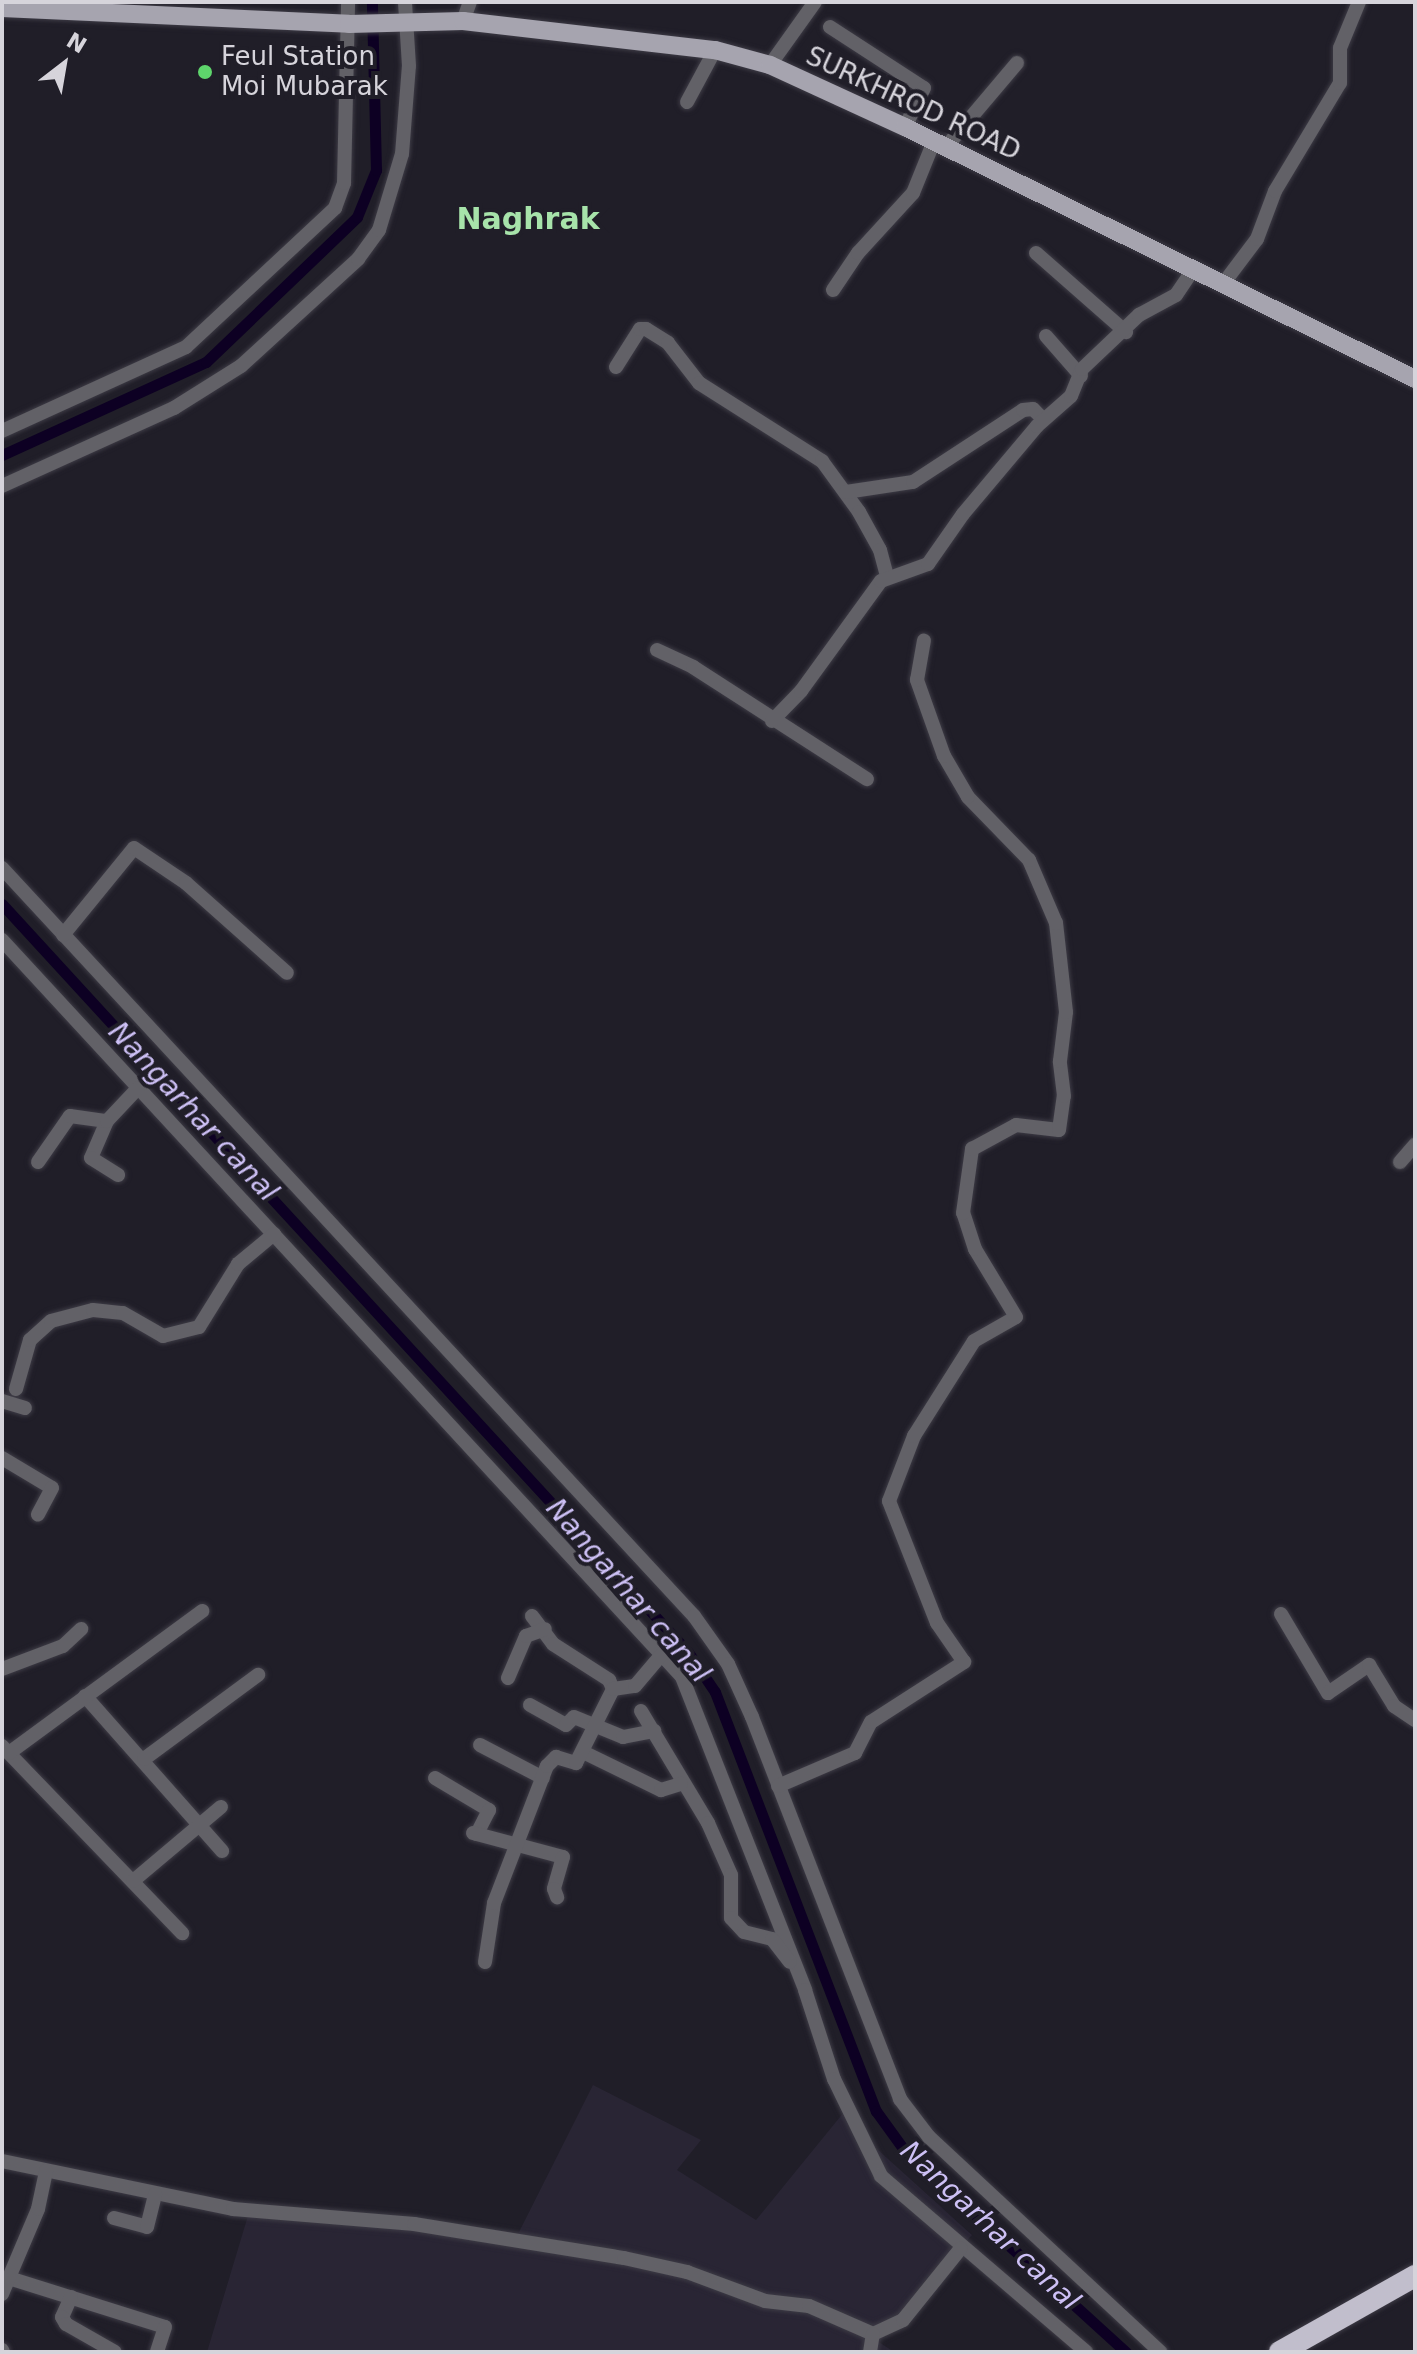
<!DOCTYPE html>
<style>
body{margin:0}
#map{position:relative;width:1417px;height:2354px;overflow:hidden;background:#201e28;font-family:"DejaVu Sans",sans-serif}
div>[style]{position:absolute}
.built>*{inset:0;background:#292534}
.canal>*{height:11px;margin:-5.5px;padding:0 5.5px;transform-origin:5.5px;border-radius:5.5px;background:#0d0023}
.roads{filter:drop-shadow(0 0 2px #3d3b45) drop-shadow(0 0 2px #3d3b45)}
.minor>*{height:14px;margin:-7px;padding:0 7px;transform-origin:7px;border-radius:7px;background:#626167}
.major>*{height:18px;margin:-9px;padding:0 9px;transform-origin:9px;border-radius:9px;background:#a6a4af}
.highway>*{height:22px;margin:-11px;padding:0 11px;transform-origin:11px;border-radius:11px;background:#c1becc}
.dots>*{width:22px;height:22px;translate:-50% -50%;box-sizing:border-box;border:4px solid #201e28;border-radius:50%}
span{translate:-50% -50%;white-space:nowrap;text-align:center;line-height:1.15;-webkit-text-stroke:8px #201e28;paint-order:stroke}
.poi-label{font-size:26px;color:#d6d4db}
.left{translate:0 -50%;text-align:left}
.street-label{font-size:26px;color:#d6d4db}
.water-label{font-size:28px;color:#cdc0f5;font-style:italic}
.quarter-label{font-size:30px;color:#a7e3aa;font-weight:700}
.frame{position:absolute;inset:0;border:4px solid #d6d4db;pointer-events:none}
.north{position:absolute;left:24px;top:24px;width:80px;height:80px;-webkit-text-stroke:6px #201e28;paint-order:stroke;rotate:31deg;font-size:22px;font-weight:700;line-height:32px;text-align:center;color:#d6d4db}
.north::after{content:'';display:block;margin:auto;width:28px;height:36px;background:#d6d4db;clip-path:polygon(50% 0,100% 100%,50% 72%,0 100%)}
</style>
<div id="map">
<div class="built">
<div style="clip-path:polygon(593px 2085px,701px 2140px,677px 2170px,756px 2220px,853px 2101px,876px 2148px,972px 2235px,879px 2342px,894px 2352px,207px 2352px,250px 2209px,518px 2234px)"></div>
</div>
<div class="canal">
<div style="left:2px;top:455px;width:224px;rotate:-24.5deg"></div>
<div style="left:206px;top:362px;width:209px;rotate:-43.8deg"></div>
<div style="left:357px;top:217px;width:51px;rotate:-68deg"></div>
<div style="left:376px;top:170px;width:168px;rotate:-91.4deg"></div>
<div style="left:2px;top:904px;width:1015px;rotate:47.48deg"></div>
<div style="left:688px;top:1652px;width:48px;rotate:56deg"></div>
<div style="left:715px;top:1692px;width:449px;rotate:69deg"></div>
<div style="left:876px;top:2111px;width:49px;rotate:54.1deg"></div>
<div style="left:905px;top:2151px;width:299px;rotate:42.3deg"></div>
</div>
<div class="roads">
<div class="minor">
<div style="left:463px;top:21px;width:20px;rotate:-70deg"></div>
<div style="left:830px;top:27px;width:112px;rotate:33deg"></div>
<div style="left:924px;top:88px;width:43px;rotate:116deg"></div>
<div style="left:770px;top:65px;width:77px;rotate:-54.5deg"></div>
<div style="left:687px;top:102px;width:59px;rotate:-61.7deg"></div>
<div style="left:946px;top:147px;width:110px;rotate:-49.8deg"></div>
<div style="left:1036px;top:253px;width:120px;rotate:41.3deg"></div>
<div style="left:1223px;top:284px;width:56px;rotate:-52.9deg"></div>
<div style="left:1257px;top:239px;width:51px;rotate:-69.4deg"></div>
<div style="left:1275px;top:191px;width:126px;rotate:-59deg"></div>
<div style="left:1340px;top:83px;width:35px;rotate:-90deg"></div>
<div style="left:1340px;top:48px;width:50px;rotate:-67.6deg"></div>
<div style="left:833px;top:290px;width:45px;rotate:-56deg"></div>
<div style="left:858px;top:253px;width:81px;rotate:-47.5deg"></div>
<div style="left:913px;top:193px;width:56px;rotate:-68deg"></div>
<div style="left:1046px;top:336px;width:53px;rotate:48.8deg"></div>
<div style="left:616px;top:367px;width:45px;rotate:-57.7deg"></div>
<div style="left:640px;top:329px;width:6px"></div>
<div style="left:646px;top:329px;width:26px;rotate:32deg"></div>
<div style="left:668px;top:343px;width:51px;rotate:52.2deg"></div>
<div style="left:699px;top:383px;width:146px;rotate:32.4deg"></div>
<div style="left:822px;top:461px;width:63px;rotate:54deg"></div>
<div style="left:859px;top:512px;width:43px;rotate:61.1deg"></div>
<div style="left:880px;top:550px;width:28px;rotate:75deg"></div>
<div style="left:2px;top:431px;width:202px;rotate:-24.5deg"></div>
<div style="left:186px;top:347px;width:204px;rotate:-43deg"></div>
<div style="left:335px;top:208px;width:27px;rotate:-70deg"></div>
<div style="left:344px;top:183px;width:181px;rotate:-88.7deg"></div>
<div style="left:2px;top:486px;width:189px;rotate:-24.4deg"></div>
<div style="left:174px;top:408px;width:79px;rotate:-32.1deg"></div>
<div style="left:241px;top:366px;width:159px;rotate:-42.4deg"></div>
<div style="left:358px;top:259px;width:36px;rotate:-54deg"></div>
<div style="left:379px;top:230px;width:79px;rotate:-73.2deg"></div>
<div style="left:402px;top:154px;width:88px;rotate:-85.5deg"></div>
<div style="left:409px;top:66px;width:64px;rotate:-93.6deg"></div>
<div style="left:846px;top:492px;width:68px;rotate:-8.5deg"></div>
<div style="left:913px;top:482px;width:131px;rotate:-33.2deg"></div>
<div style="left:1023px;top:410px;width:10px;rotate:-6deg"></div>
<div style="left:1033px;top:409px;width:14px;rotate:45deg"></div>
<div style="left:657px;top:650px;width:40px;rotate:25deg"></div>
<div style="left:693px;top:667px;width:207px;rotate:32.8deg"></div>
<div style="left:772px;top:721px;width:42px;rotate:-46deg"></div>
<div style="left:801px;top:691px;width:136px;rotate:-54deg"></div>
<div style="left:881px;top:581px;width:50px;rotate:-19.9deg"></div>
<div style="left:928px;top:564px;width:61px;rotate:-55deg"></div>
<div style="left:963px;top:514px;width:115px;rotate:-49.9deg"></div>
<div style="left:1037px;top:426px;width:45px;rotate:-41.4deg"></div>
<div style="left:1071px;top:396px;width:29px;rotate:-68deg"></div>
<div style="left:1082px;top:369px;width:79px;rotate:-43.5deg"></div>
<div style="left:1139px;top:315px;width:42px;rotate:-28.4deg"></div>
<div style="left:1176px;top:295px;width:30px;rotate:-56deg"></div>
<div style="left:2px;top:868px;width:1019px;rotate:47.23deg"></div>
<div style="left:694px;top:1616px;width:59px;rotate:54.7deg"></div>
<div style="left:728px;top:1664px;width:58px;rotate:65.6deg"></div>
<div style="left:752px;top:1717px;width:410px;rotate:68.8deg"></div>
<div style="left:900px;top:2099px;width:48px;rotate:52.7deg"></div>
<div style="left:929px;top:2137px;width:316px;rotate:42.9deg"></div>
<div style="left:63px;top:935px;width:112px;rotate:-50.8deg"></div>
<div style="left:134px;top:848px;width:63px;rotate:33.9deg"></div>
<div style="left:186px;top:883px;width:135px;rotate:41.7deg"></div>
<div style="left:2px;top:940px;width:1003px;rotate:47.3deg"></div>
<div style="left:682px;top:1677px;width:336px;rotate:68.5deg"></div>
<div style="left:805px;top:1990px;width:94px;rotate:72deg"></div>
<div style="left:834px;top:2079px;width:108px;rotate:64.1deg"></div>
<div style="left:881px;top:2176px;width:270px;rotate:40.6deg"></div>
<div style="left:107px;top:1121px;width:40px;rotate:113.4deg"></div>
<div style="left:91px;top:1158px;width:32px;rotate:32deg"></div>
<div style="left:38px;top:1162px;width:56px;rotate:-55.2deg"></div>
<div style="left:70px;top:1116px;width:37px;rotate:8deg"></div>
<div style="left:107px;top:1121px;width:45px;rotate:-46.8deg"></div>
<div style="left:1400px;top:1162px;width:23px;rotate:-49deg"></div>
<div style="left:16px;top:1389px;width:51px;rotate:-74.1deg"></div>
<div style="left:30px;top:1340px;width:28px;rotate:-42deg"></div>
<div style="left:51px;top:1321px;width:43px;rotate:-14.7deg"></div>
<div style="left:93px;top:1310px;width:30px;rotate:6deg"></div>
<div style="left:123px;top:1313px;width:46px;rotate:29.9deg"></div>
<div style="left:163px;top:1336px;width:37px;rotate:-14deg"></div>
<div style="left:199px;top:1327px;width:74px;rotate:-58.2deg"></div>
<div style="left:238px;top:1264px;width:47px;rotate:-39.8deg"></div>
<div style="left:2px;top:1401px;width:24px;rotate:17deg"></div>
<div style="left:2px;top:1458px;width:58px;rotate:31deg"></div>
<div style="left:52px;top:1488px;width:30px;rotate:118deg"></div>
<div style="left:1281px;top:1614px;width:92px;rotate:59.3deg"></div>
<div style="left:1328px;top:1693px;width:50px;rotate:-34.3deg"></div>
<div style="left:1369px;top:1665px;width:48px;rotate:58.6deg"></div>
<div style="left:1394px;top:1706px;width:25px;rotate:34deg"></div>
<div style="left:532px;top:1616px;width:35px;rotate:53deg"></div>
<div style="left:553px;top:1644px;width:67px;rotate:32.7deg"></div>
<div style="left:609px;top:1680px;width:10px;rotate:66deg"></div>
<div style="left:2px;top:1669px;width:65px;rotate:-20.7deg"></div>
<div style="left:63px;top:1646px;width:25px;rotate:-43deg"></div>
<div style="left:508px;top:1678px;width:46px;rotate:-66.8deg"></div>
<div style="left:526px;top:1636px;width:20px;rotate:-20deg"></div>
<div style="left:85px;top:1696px;width:207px;rotate:48.5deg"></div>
<div style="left:530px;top:1705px;width:41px;rotate:29.1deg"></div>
<div style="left:566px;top:1725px;width:11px;rotate:-45deg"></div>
<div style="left:574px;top:1717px;width:53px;rotate:22.2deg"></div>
<div style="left:623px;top:1737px;width:32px;rotate:-11deg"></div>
<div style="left:641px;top:1711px;width:131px;rotate:59.1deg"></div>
<div style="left:708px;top:1823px;width:57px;rotate:66.1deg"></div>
<div style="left:731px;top:1875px;width:43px;rotate:90deg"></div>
<div style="left:731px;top:1918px;width:19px;rotate:47deg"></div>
<div style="left:744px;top:1932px;width:29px;rotate:14deg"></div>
<div style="left:772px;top:1939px;width:29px;rotate:52deg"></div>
<div style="left:480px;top:1745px;width:71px;rotate:27.6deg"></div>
<div style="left:2px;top:1746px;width:260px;rotate:46.1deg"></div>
<div style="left:583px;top:1752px;width:87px;rotate:26deg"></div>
<div style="left:661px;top:1790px;width:21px;rotate:-17deg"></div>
<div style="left:9px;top:1753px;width:240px;rotate:-36.3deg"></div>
<div style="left:144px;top:1759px;width:142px;rotate:-36.4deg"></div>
<div style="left:435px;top:1778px;width:63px;rotate:30.7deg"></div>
<div style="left:489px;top:1810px;width:27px;rotate:117deg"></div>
<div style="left:778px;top:1786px;width:84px;rotate:-23.2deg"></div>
<div style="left:855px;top:1753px;width:35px;rotate:-63deg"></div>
<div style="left:871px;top:1722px;width:111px;rotate:-32.8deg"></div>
<div style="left:964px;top:1662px;width:47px;rotate:-124.7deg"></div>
<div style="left:937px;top:1623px;width:131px;rotate:-111.5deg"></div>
<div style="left:889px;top:1501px;width:70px;rotate:-69deg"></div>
<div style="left:914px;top:1436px;width:112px;rotate:-57.7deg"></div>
<div style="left:974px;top:1341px;width:48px;rotate:-29.7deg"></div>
<div style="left:1016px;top:1317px;width:79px;rotate:-121.1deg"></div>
<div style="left:975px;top:1249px;width:38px;rotate:-108deg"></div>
<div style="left:963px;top:1213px;width:65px;rotate:-82deg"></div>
<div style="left:972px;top:1149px;width:50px;rotate:-28.6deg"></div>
<div style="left:1016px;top:1125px;width:43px;rotate:6.6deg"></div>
<div style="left:1059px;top:1130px;width:34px;rotate:-82deg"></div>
<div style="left:1064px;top:1096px;width:35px;rotate:-97deg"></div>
<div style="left:1060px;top:1061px;width:49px;rotate:-83deg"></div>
<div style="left:1066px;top:1012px;width:90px;rotate:-96.4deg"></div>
<div style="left:1056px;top:923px;width:69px;rotate:-113.2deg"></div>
<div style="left:1029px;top:860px;width:88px;rotate:-134.1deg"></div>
<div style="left:968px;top:797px;width:48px;rotate:-120.3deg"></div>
<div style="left:944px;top:756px;width:81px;rotate:-109.6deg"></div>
<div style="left:917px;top:680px;width:40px;rotate:-80deg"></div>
<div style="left:473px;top:1833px;width:93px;rotate:14.9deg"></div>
<div style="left:563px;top:1857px;width:33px;rotate:106deg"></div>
<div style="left:554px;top:1889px;width:9px;rotate:69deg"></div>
<div style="left:133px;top:1881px;width:115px;rotate:-40.1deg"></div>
<div style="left:485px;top:1962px;width:60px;rotate:-81.3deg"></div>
<div style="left:494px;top:1903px;width:147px;rotate:-68.9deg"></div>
<div style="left:547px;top:1766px;width:13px;rotate:-45deg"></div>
<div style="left:556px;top:1757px;width:21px;rotate:17deg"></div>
<div style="left:576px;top:1763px;width:83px;rotate:-63.4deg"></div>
<div style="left:613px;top:1689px;width:22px;rotate:-8deg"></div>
<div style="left:635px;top:1686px;width:42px;rotate:-49.8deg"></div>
<div style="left:2px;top:2161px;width:236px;rotate:11.7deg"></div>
<div style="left:233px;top:2209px;width:182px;rotate:4.7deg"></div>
<div style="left:414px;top:2224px;width:213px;rotate:9.2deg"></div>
<div style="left:624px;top:2258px;width:65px;rotate:12.5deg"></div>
<div style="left:687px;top:2272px;width:83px;rotate:20.4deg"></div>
<div style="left:765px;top:2301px;width:44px;rotate:6.5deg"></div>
<div style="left:809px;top:2306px;width:70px;rotate:23.6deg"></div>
<div style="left:873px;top:2334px;width:33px;rotate:-25deg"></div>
<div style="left:903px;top:2320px;width:92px;rotate:-51.1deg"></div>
<div style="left:114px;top:2218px;width:34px;rotate:15deg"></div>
<div style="left:147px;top:2227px;width:34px;rotate:-76deg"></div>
<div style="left:12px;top:2279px;width:160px;rotate:17.4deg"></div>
<div style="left:165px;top:2327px;width:26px;rotate:108deg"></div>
<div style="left:2px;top:2294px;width:92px;rotate:-67deg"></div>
<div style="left:38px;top:2209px;width:39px;rotate:-78deg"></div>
<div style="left:71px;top:2297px;width:22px;rotate:114deg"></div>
<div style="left:62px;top:2317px;width:8px;rotate:60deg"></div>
<div style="left:66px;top:2324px;width:56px;rotate:29.7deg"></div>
<div style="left:2px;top:2350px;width:2px;rotate:63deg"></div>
<div style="left:870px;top:2352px;width:18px;rotate:-81deg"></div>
</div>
<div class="major">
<div style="left:2px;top:8px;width:347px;rotate:2.6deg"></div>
<div style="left:349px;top:24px;width:114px;rotate:-1.5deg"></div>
<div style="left:463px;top:21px;width:254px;rotate:6.6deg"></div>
<div style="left:715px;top:50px;width:57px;rotate:15.3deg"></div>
<div style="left:770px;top:65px;width:149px;rotate:24.7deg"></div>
<div style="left:905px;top:127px;width:569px;rotate:26.29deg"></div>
</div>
<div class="highway">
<div style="left:1280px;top:2352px;width:155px;rotate:-29.4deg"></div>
</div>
</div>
<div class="dots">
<div style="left:205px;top:72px;background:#5ed56c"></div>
</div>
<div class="poi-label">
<span class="left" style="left:221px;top:72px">Feul Station<br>Moi Mubarak</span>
</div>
<div class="street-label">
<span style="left:913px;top:104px;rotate:25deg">SURKHROD ROAD</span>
</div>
<div class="water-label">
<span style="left:193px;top:1112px;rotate:47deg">Nangarhar canal</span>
<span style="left:628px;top:1591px;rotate:49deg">Nangarhar canal</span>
<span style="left:990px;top:2226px;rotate:43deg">Nangarhar canal</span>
</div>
<div class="quarter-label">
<span style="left:528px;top:219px">Naghrak</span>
</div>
<div class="frame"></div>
<div class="north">N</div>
</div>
